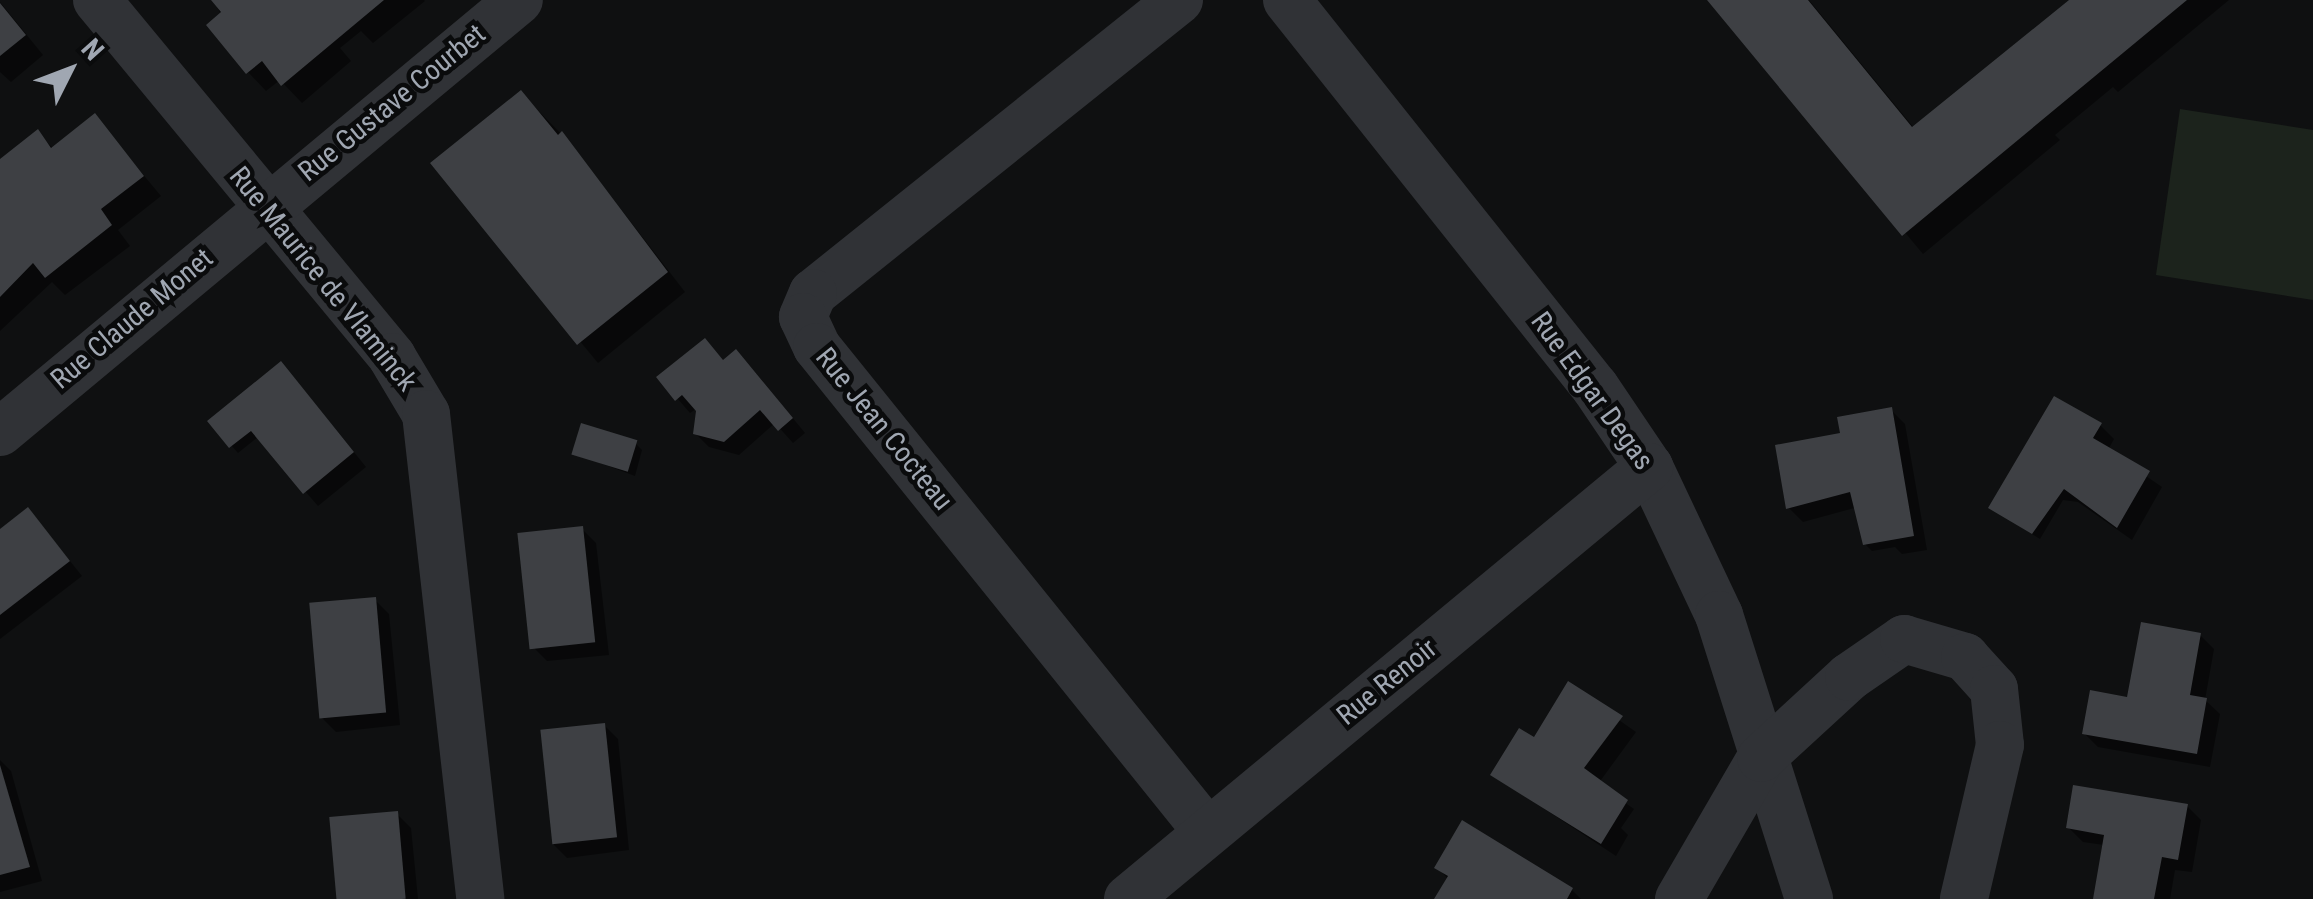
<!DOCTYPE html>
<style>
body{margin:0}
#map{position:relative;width:2313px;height:899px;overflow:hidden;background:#0f1011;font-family:"Roboto Condensed",sans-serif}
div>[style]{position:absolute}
.green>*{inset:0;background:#1c231c}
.shadow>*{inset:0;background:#0007}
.building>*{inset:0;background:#3e4044;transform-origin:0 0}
.street>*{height:48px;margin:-24px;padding:0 24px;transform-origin:24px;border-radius:24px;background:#303236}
span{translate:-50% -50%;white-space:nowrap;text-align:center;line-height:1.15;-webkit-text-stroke:9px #0a0b0c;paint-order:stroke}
.street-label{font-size:28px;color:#a0a7b2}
.north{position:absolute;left:20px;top:20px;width:100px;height:100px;-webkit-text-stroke:8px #0a0b0c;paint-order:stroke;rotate:48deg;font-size:28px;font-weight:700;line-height:40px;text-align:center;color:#a0a7b2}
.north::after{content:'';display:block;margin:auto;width:35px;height:45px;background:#a0a7b2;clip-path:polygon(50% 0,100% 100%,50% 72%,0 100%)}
</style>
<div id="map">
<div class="green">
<div style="clip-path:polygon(2180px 109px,2313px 130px,2313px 300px,2156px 275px)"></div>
</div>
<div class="shadow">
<div style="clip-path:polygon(214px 0,424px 0,425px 1px,373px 43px,361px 31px,340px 48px,351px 61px,302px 103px,280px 80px,266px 91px,248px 72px)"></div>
<div style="clip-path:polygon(1710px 0,1809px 0,1914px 128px,2078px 0,2229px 0,2118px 92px,2113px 87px,2055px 135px,2060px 140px,1923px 254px)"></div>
<div style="clip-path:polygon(0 2px,43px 55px,11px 82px,0 72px)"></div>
<div style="clip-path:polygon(521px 93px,568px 141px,685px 292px,598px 363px,433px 164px)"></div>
<div style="clip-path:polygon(95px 117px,161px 196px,118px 230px,130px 246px,65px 295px,52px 282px,0 331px,0 162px,37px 133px,54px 149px)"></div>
<div style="clip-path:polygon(724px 362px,750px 366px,805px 433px,793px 443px,775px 423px,739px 455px,709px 447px,695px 433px,699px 407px,690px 413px,660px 378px)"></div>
<div style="clip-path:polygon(294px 378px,366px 467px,318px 506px,258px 437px,238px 453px,210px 421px)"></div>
<div style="clip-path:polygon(1891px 410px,1905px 424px,1927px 550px,1902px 554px,1895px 547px,1872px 551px,1865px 544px,1858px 507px,1803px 522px,1789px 508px,1843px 435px)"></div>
<div style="clip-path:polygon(2100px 425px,2114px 439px,2108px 450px,2162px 487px,2132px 540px,2078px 502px,2063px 500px,2040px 539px,1991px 508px)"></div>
<div style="clip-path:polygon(635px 443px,642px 450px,635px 476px,576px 454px)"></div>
<div style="clip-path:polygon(41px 525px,82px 576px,0 639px,0 532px)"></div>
<div style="clip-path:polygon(582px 529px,596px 543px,609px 655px,547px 661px,533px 647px)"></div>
<div style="clip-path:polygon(375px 600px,389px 614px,400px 725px,336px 732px,322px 718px)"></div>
<div style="clip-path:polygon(2200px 635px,2214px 649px,2205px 700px,2220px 714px,2210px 767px,2098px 747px,2084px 733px)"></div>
<div style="clip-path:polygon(1569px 685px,1636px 732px,1598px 784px,1634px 809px,1621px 828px,1628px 835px,1616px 856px,1493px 775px,1535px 740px)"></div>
<div style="clip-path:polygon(604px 725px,618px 739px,629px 850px,567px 858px,553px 844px)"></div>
<div style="clip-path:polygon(0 760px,11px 771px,42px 881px,0 892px)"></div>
<div style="clip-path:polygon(2187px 806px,2201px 820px,2192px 872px,2175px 870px,2170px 899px,2095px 899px,2104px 845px,2083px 842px,2069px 828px)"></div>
<div style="clip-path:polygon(397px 814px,411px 828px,418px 899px,339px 899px)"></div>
<div style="clip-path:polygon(1437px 867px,1572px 890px,1581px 899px,1437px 899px,1449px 880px)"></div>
</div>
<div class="building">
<div style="clip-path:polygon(211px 0,384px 0,281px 86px,262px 61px,246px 74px,206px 25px,221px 12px)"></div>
<div style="clip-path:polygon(1707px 0,1808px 0,1912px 127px,2069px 0,2187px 0,1902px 236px)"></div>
<div style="clip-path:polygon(0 3px,26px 35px,0 56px)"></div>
<div style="clip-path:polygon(521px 90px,558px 135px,562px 131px,668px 272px,577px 345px,430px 163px)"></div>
<div style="clip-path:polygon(95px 113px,144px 176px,101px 209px,112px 225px,45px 278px,33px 263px,0 297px,0 159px,38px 129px,51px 148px)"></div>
<div style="clip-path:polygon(705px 338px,723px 360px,736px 349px,793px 418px,778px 431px,760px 410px,724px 442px,693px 434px,696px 411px,682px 395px,675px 401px,656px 377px)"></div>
<div style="clip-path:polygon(281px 361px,354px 452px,303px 494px,251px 431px,229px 448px,207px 421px)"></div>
<div style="clip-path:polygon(2054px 396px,2102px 423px,2093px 438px,2150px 471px,2117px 528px,2064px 489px,2032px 534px,1988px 508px)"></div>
<div style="clip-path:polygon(1892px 407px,1914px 536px,1863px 545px,1850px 492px,1786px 509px,1775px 445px,1840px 433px,1837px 417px)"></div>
<div style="left:581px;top:423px;width:59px;height:33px;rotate:17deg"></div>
<div style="clip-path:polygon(28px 507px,70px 561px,0 615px,0 529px)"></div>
<div style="left:583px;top:526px;width:117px;height:66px;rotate:84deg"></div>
<div style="left:376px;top:597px;width:116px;height:67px;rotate:85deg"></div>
<div style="clip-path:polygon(2141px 622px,2201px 633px,2190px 695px,2207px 698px,2197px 754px,2082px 734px,2090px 690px,2127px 697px)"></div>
<div style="clip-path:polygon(1568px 681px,1623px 716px,1584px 768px,1628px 800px,1601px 844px,1490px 775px,1519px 728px,1534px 737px)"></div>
<div style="left:605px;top:723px;width:115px;height:65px;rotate:84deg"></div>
<div style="clip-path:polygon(0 765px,30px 867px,0 875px)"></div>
<div style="clip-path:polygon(2073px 785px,2188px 804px,2178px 860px,2162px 857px,2154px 899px,2093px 899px,2104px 835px,2066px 828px)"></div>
<div style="left:398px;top:811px;width:88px;height:69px;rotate:85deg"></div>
<div style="clip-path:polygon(1462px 820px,1573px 888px,1567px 899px,1434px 899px,1448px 876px,1434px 868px)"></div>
</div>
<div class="street">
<div style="left:97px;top:0;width:463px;rotate:50.4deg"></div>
<div style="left:392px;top:357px;width:66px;rotate:59.2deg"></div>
<div style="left:426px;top:414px;width:488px;rotate:83.6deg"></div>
<div style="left:1179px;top:0;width:469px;rotate:141.3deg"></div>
<div style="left:813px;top:293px;width:26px;rotate:113deg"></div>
<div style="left:803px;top:317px;width:33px;rotate:65deg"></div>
<div style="left:817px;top:347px;width:620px;rotate:51.15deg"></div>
<div style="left:1287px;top:0;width:495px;rotate:51.5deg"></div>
<div style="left:1595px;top:387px;width:97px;rotate:56deg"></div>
<div style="left:1649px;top:467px;width:164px;rotate:64.7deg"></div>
<div style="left:1719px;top:615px;width:298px;rotate:72.4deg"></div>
<div style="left:0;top:432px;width:675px;rotate:-39.77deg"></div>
<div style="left:1128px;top:899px;width:677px;rotate:-39.66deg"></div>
<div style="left:1679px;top:899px;width:163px;rotate:-59.8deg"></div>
<div style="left:1761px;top:758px;width:120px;rotate:-42.6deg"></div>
<div style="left:1849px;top:677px;width:67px;rotate:-34.6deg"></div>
<div style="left:1904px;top:639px;width:64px;rotate:16.4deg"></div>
<div style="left:1965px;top:657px;width:43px;rotate:47.8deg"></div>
<div style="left:1994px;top:689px;width:56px;rotate:83.9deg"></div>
<div style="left:2000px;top:745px;width:158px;rotate:103.2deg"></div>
</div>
<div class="street-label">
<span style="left:392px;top:103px;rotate:-39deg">Rue Gustave Courbet</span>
<span style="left:323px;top:279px;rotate:51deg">Rue Maurice de Vlaminck</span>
<span style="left:132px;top:319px;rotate:-40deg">Rue Claude Monet</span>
<span style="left:1592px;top:391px;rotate:54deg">Rue Edgar Degas</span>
<span style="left:884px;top:429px;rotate:51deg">Rue Jean Cocteau</span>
<span style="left:1387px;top:682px;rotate:-39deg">Rue Renoir</span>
</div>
<div class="north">N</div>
</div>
